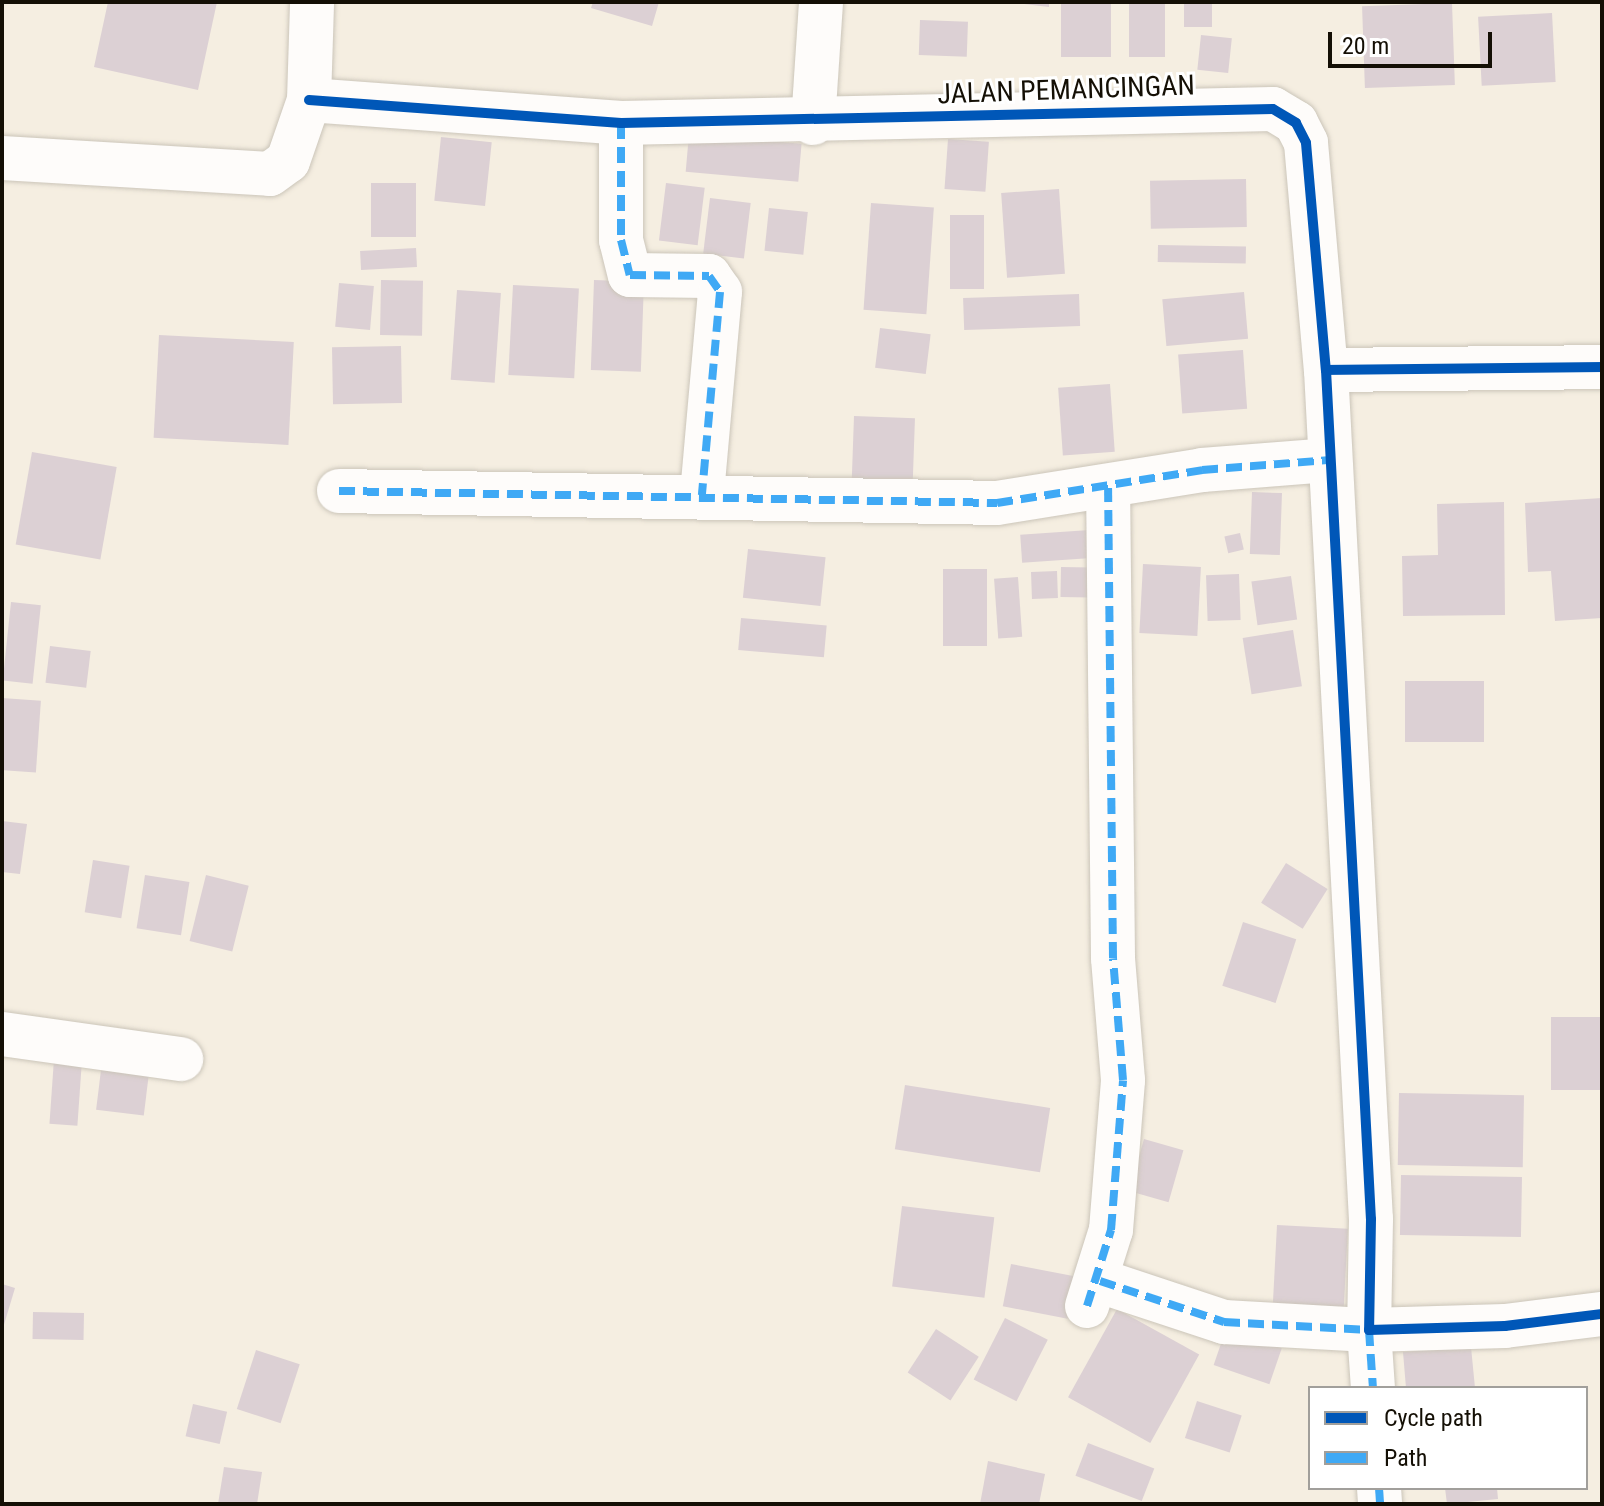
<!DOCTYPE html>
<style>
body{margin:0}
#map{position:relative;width:1604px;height:1506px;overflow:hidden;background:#f5eee1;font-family:"Roboto Condensed",sans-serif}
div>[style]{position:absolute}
.building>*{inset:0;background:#dcd0d4;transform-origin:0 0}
.roads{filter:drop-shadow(0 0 2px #cbc5b9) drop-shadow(0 0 2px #cbc5b9)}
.street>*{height:44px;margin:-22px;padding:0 22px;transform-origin:22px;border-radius:22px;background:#fefcfa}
.quiet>*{height:8px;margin-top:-4px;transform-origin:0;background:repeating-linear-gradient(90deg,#3fa9f5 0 16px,transparent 0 24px)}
.cycleway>*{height:10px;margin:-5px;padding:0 5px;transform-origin:5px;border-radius:5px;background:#0057b8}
span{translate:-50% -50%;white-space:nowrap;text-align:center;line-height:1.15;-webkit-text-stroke:6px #fff;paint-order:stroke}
.street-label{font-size:28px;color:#140f05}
.frame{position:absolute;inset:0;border:4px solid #140f05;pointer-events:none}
.legend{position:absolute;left:1308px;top:1386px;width:280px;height:104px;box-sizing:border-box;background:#fff;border:2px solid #a19f9b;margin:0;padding:10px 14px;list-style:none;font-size:24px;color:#140f05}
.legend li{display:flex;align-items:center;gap:16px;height:40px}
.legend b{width:40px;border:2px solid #a19f9b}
.scale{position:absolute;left:1328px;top:32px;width:164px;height:36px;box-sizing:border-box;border:4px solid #140f05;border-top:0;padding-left:10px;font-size:24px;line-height:28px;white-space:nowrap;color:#140f05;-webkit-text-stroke:6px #fff;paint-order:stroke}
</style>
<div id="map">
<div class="building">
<div style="clip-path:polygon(108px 2px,217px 2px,198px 90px,94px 67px)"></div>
<div style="clip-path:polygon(593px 2px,659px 2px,652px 26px,591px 8px)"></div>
<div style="clip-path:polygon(1008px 2px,1049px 2px,1049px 7px)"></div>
<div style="left:1061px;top:2px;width:50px;height:55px"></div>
<div style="left:1129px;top:2px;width:36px;height:55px"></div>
<div style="left:1184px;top:2px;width:28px;height:25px"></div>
<div style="left:1452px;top:3px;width:82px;height:90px;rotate:88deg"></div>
<div style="left:1552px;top:13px;width:69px;height:74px;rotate:87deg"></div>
<div style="left:920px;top:20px;width:48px;height:35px;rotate:2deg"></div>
<div style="left:1201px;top:35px;width:31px;height:35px;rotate:6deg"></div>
<div style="left:689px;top:134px;width:113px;height:38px;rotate:5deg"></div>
<div style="left:441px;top:137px;width:51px;height:64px;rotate:6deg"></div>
<div style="left:948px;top:139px;width:41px;height:50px;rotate:4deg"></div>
<div style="left:1246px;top:179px;width:48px;height:96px;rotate:89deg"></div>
<div style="left:371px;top:183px;width:45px;height:54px"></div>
<div style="left:666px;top:183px;width:39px;height:58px;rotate:7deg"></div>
<div style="left:1059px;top:189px;width:85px;height:58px;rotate:86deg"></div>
<div style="left:710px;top:198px;width:41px;height:56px;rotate:7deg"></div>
<div style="left:871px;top:203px;width:63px;height:107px;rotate:4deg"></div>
<div style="left:769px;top:208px;width:39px;height:43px;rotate:6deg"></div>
<div style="left:984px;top:215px;width:74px;height:34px;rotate:90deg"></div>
<div style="left:1158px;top:245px;width:88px;height:17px;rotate:1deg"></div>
<div style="left:416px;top:248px;width:19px;height:56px;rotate:87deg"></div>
<div style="left:381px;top:280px;width:42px;height:55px;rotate:1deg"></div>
<div style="left:594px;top:280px;width:50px;height:90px;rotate:2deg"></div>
<div style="left:339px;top:283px;width:35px;height:44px;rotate:5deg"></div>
<div style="left:513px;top:285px;width:66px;height:90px;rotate:3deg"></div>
<div style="left:457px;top:290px;width:44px;height:90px;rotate:4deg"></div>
<div style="left:1244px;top:292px;width:47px;height:82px;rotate:85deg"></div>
<div style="left:1079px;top:294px;width:32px;height:116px;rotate:88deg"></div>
<div style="left:880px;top:328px;width:51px;height:40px;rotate:7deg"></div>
<div style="left:159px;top:335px;width:135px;height:103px;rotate:3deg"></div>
<div style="left:401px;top:346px;width:57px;height:69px;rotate:89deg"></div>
<div style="left:1243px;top:350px;width:59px;height:65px;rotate:86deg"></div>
<div style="left:1110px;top:384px;width:68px;height:52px;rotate:86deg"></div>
<div style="left:854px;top:416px;width:61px;height:63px;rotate:2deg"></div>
<div style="left:32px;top:452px;width:86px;height:94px;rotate:10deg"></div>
<div style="left:1252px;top:492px;width:30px;height:62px;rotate:2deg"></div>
<div style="clip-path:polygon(1602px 498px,1602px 618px,1555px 621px,1551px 571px,1528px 572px,1525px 503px)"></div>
<div style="clip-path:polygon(1504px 502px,1505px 615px,1403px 616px,1402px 556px,1438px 555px,1437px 504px)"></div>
<div style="left:1104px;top:529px;width:28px;height:84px;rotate:86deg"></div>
<div style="left:1240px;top:533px;width:17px;height:16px;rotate:77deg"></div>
<div style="left:748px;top:549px;width:78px;height:49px;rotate:6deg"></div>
<div style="left:1143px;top:564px;width:58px;height:69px;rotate:3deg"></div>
<div style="left:1061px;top:567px;width:46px;height:30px;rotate:1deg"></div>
<div style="left:987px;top:569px;width:77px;height:44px;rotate:90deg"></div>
<div style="left:1057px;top:571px;width:27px;height:26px;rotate:88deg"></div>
<div style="left:1239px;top:574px;width:46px;height:33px;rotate:88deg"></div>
<div style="left:1291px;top:576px;width:44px;height:40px;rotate:82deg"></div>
<div style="left:1018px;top:577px;width:60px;height:24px;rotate:86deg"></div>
<div style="left:11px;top:602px;width:30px;height:79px;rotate:6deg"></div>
<div style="left:741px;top:618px;width:86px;height:32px;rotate:5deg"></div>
<div style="left:1293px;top:630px;width:57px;height:51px;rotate:81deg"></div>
<div style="left:50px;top:646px;width:41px;height:37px;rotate:7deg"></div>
<div style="left:1484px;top:681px;width:61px;height:79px;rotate:90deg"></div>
<div style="left:2px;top:698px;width:39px;height:72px;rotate:4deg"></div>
<div style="clip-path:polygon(2px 821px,27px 824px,20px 874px,2px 872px)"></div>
<div style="left:93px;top:860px;width:37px;height:53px;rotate:9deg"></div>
<div style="left:1286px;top:863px;width:49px;height:47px;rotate:32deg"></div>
<div style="left:145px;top:875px;width:45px;height:54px;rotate:9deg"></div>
<div style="left:206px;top:875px;width:44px;height:68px;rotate:14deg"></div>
<div style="left:1243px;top:922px;width:56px;height:67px;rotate:18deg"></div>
<div style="left:1551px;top:1017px;width:51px;height:73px"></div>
<div style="left:54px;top:1059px;width:28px;height:65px;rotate:4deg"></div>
<div style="left:101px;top:1070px;width:48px;height:40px;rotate:7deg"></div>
<div style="left:905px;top:1085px;width:147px;height:65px;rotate:9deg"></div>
<div style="left:1399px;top:1093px;width:125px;height:72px;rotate:1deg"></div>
<div style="left:1144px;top:1139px;width:41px;height:54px;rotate:16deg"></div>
<div style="left:1401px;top:1175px;width:121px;height:60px;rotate:1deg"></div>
<div style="left:902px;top:1206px;width:93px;height:81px;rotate:7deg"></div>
<div style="left:1277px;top:1225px;width:71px;height:83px;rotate:3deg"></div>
<div style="left:1011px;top:1264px;width:66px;height:43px;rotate:11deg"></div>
<div style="clip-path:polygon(2px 1284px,15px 1288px,3px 1328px,2px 1328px)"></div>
<div style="left:1117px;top:1309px;width:94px;height:101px;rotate:29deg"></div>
<div style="left:33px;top:1312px;width:51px;height:27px;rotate:1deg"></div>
<div style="left:1005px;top:1318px;width:48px;height:69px;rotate:27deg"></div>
<div style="left:936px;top:1329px;width:51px;height:52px;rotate:33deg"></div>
<div style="left:1226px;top:1329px;width:59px;height:38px;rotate:19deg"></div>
<div style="clip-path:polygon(1471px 1347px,1475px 1388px,1406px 1388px,1403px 1352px)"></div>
<div style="left:256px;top:1350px;width:46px;height:62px;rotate:18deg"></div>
<div style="left:1197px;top:1401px;width:47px;height:39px;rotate:18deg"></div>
<div style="left:193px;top:1404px;width:35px;height:33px;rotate:13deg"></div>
<div style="left:1088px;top:1443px;width:71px;height:35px;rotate:21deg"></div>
<div style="clip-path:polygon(988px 1461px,1045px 1474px,1039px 1504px,980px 1504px)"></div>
<div style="clip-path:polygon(224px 1467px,262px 1472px,257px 1504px,218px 1504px)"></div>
<div style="clip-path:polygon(1445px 1488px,1497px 1488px,1498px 1499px,1447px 1504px)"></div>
</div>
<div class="roads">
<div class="street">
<div style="left:309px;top:100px;width:313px;rotate:4.2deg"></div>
<div style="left:621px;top:123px;width:652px;rotate:-1.23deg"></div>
<div style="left:1273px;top:109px;width:27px;rotate:31deg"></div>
<div style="left:1296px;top:123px;width:22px;rotate:63deg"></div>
<div style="left:1306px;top:143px;width:228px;rotate:85deg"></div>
<div style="left:1326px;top:370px;width:276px;rotate:-0.6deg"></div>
<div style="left:621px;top:123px;width:117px;rotate:90deg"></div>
<div style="left:621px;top:240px;width:36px;rotate:76deg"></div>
<div style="left:630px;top:275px;width:79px;rotate:0.7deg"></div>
<div style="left:709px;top:276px;width:19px;rotate:55deg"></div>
<div style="left:720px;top:292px;width:204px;rotate:95.1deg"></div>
<div style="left:813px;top:123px;width:121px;rotate:-86.2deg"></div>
<div style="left:2px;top:158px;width:268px;rotate:3.4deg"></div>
<div style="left:270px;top:174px;width:22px;rotate:-36deg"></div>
<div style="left:288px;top:161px;width:65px;rotate:-71deg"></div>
<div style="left:309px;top:100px;width:98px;rotate:-88.2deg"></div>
<div style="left:1326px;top:370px;width:850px;rotate:86.97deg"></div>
<div style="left:1371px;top:1219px;width:111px;rotate:91deg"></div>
<div style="left:1369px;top:1330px;width:136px;rotate:-1.7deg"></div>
<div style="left:1505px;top:1326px;width:98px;rotate:-7.1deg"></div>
<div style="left:339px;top:491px;width:658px;rotate:1.04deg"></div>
<div style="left:997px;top:503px;width:208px;rotate:-9.1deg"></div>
<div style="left:1202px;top:470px;width:126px;rotate:-4.5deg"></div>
<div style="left:2px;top:1034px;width:181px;rotate:8deg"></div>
<div style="left:1100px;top:1281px;width:131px;rotate:18.3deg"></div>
<div style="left:1224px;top:1322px;width:145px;rotate:3.2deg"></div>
<div style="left:1369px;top:1330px;width:58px;rotate:86.1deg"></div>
<div style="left:1087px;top:1306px;width:80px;rotate:-72.5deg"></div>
<div style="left:1111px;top:1230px;width:150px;rotate:-85.4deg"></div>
<div style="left:1123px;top:1080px;width:122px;rotate:-94.7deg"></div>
<div style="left:1113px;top:958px;width:470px;rotate:-90.6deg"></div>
<div style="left:1379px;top:1488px;width:16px;rotate:86deg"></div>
</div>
</div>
<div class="quiet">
<div style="left:621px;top:123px;width:117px;rotate:90deg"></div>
<div style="left:621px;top:240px;width:36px;rotate:76deg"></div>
<div style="left:630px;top:275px;width:79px;rotate:0.7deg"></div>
<div style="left:709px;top:276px;width:19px;rotate:55deg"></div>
<div style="left:720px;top:292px;width:204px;rotate:95.1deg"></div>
<div style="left:339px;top:491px;width:658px;rotate:1.04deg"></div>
<div style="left:997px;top:503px;width:208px;rotate:-9.1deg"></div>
<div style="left:1202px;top:470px;width:126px;rotate:-4.5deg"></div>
<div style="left:1100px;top:1281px;width:131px;rotate:18.3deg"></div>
<div style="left:1224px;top:1322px;width:145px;rotate:3.2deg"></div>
<div style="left:1369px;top:1330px;width:58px;rotate:86.1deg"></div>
<div style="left:1087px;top:1306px;width:80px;rotate:-72.5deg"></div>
<div style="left:1111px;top:1230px;width:150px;rotate:-85.4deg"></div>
<div style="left:1123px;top:1080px;width:122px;rotate:-94.7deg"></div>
<div style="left:1113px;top:958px;width:470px;rotate:-90.6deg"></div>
<div style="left:1379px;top:1488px;width:16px;rotate:86deg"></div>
</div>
<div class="cycleway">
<div style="left:309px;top:100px;width:313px;rotate:4.2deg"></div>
<div style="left:621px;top:123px;width:652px;rotate:-1.23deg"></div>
<div style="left:1273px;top:109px;width:27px;rotate:31deg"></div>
<div style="left:1296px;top:123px;width:22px;rotate:63deg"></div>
<div style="left:1306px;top:143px;width:228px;rotate:85deg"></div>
<div style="left:1326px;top:370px;width:276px;rotate:-0.6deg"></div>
<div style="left:1326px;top:370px;width:850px;rotate:86.97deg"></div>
<div style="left:1371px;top:1219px;width:111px;rotate:91deg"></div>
<div style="left:1369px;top:1330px;width:136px;rotate:-1.7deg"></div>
<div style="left:1505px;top:1326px;width:98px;rotate:-7.1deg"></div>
</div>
<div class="street-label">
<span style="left:1066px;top:90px;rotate:-2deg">JALAN PEMANCINGAN</span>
</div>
<div class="frame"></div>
<ul class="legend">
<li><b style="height:10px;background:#0057b8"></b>Cycle path</li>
<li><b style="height:10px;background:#3fa9f5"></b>Path</li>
</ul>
<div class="scale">20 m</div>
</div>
